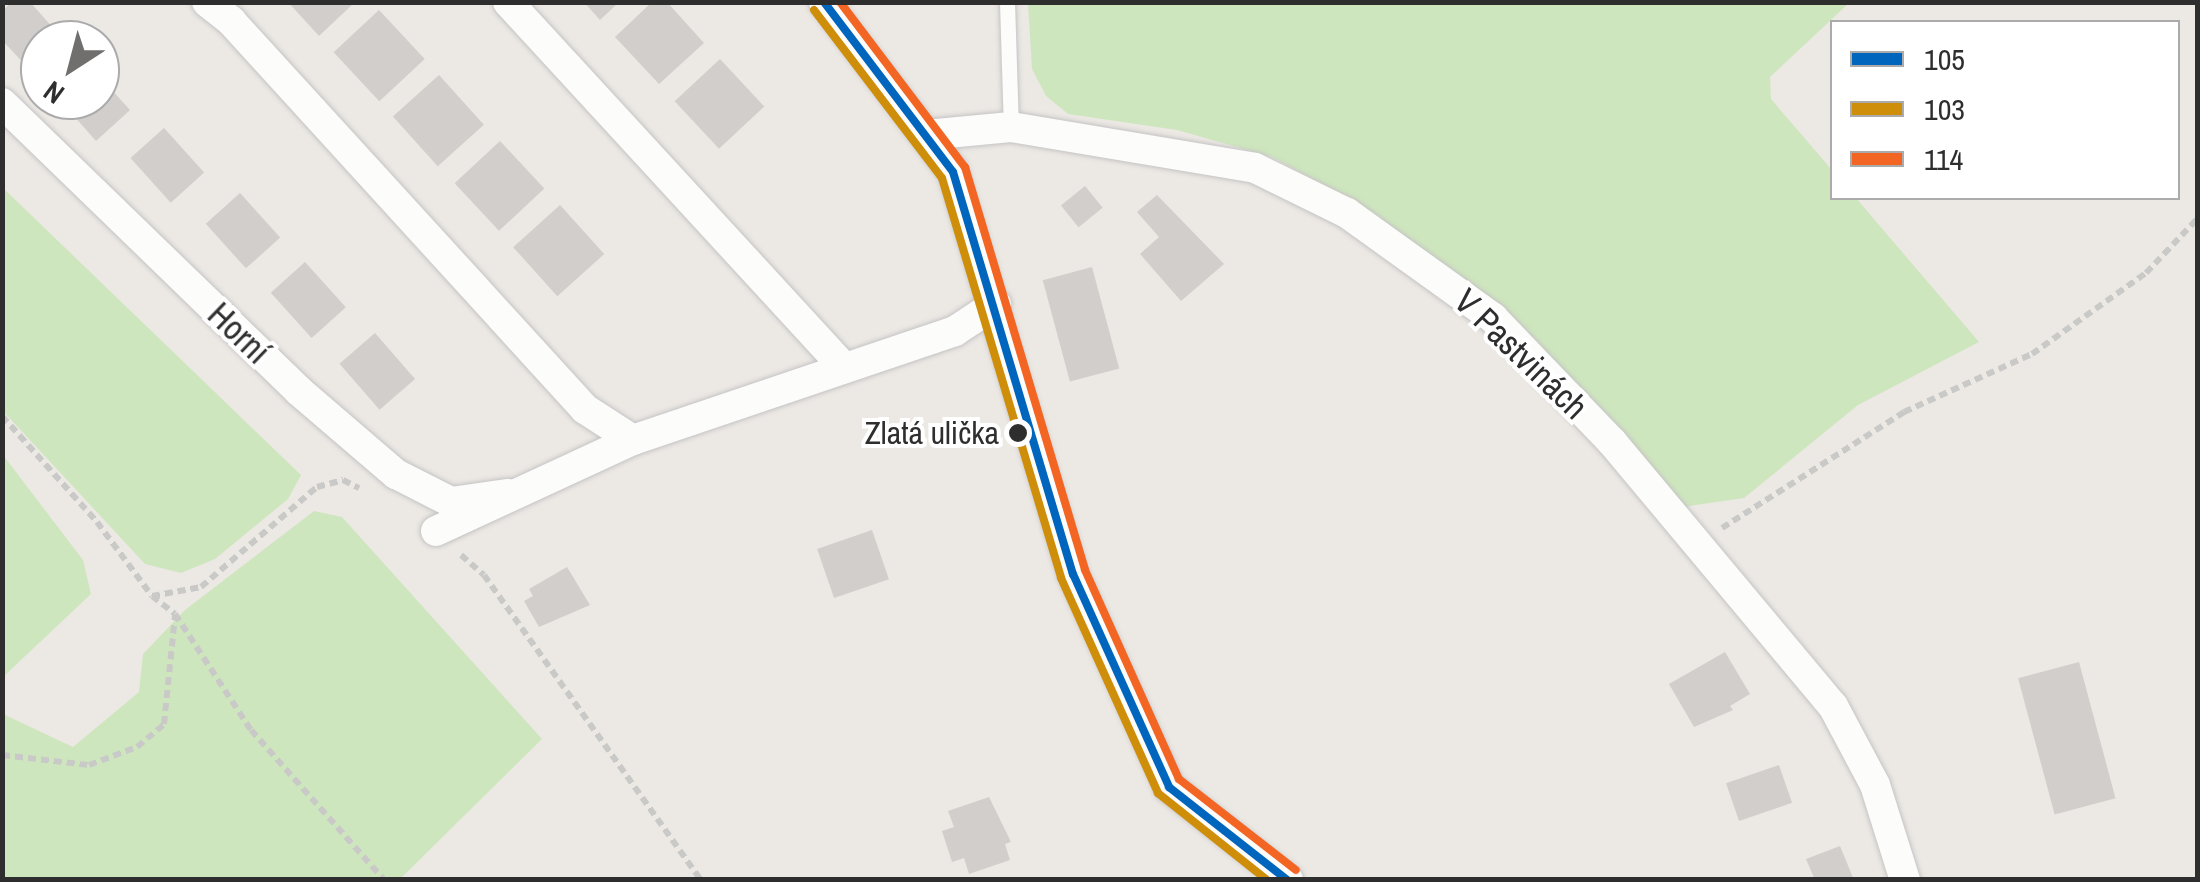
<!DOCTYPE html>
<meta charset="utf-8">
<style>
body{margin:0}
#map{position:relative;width:2200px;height:882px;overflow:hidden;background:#ece8e4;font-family:"Archivo Narrow",sans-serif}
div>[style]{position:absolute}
.green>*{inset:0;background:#cee6be}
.building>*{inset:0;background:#d1cecb;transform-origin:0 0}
.path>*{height:6px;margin-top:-3px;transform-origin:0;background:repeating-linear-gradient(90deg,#c9c9c8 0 8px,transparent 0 13px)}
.roads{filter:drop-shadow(0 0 2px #c5c4c5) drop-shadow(0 0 2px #c5c4c5)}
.service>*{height:15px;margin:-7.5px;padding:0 7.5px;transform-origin:7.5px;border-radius:7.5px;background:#fcfcfb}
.minor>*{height:30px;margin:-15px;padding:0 15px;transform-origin:15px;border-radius:15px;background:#fcfcfb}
.bus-1>*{height:8px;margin:-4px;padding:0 4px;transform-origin:4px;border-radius:4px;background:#0065bd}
.bus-2>*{height:8px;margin:-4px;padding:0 4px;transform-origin:4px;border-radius:4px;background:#cf8e09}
.bus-3>*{height:8px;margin:-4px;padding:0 4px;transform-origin:4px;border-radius:4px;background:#f26522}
.dots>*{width:28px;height:28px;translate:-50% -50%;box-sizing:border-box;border:5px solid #fff;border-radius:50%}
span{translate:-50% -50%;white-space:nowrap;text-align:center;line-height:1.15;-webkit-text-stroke:8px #fff;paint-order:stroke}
.bus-label{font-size:32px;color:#2e2e2e}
.right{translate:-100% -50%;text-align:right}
.street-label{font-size:35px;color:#2e2e2e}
.frame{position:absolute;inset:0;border:5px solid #2e2e2e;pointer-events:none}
.legend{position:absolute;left:1830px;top:20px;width:350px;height:180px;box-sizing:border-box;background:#fff;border:2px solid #ababab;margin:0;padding:12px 18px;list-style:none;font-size:30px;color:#2e2e2e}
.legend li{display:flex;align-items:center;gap:20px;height:50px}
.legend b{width:50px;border:2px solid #ababab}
.north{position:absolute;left:20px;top:20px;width:100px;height:100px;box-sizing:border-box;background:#fff;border:2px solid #ababab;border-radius:50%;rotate:216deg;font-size:28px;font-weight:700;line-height:40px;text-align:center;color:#2e2e2e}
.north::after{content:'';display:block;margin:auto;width:35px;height:45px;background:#706f6e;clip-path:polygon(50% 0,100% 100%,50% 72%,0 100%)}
</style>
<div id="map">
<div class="green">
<div style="clip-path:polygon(1028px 3px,1849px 3px,1770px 77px,1771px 99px,1832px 170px,1832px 198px,1856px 198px,1979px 342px,1858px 405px,1744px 498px,1682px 507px,1523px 326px,1353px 201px,1272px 157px,1177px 130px,1068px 114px,1046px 96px,1032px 69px)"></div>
<div style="clip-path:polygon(2px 187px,301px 475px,288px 499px,215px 559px,181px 573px,145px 564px,3px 411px)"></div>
<div style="clip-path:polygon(3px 455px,83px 560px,91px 594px,3px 677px)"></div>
<div style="clip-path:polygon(314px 511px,342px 517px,542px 739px,400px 879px,3px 879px,3px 714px,73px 747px,139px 692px,143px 654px,185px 610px)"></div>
</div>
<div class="building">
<div style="clip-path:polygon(12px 2px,30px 2px,62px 38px,40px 40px,40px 58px,29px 69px,2px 40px,2px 11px)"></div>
<div style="clip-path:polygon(288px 2px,355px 2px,319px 36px)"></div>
<div style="clip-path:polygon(584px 2px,619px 2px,600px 20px)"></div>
<div style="clip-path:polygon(652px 2px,667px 2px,704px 43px,659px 84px,615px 37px)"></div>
<div style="left:379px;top:10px;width:67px;height:62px;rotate:47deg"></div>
<div style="left:720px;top:59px;width:65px;height:62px;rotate:47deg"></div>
<div style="left:439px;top:75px;width:67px;height:62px;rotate:48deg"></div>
<div style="clip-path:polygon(100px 77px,130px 110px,96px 141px,60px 100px,100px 100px)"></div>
<div style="left:164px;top:128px;width:60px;height:45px;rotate:48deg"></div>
<div style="left:500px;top:141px;width:65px;height:62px;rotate:47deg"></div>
<div style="left:1085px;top:186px;width:28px;height:31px;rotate:51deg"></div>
<div style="left:240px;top:193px;width:60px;height:46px;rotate:48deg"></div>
<div style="clip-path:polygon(1157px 195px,1224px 264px,1181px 301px,1140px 254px,1159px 237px,1137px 212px)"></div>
<div style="left:560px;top:205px;width:66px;height:63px;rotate:48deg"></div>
<div style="left:305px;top:262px;width:61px;height:46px;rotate:48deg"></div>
<div style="left:1092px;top:267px;width:105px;height:51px;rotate:75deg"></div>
<div style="left:375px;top:333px;width:61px;height:47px;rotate:49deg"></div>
<div style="left:872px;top:530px;width:52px;height:58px;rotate:71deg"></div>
<div style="clip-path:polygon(567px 567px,590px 605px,539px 627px,524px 601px,533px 596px,529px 589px)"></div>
<div style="clip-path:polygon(1725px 652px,1750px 694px,1730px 706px,1733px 710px,1694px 727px,1669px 684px)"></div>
<div style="left:2079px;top:662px;width:141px;height:63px;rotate:75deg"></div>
<div style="left:1779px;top:765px;width:40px;height:56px;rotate:71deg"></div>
<div style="clip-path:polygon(989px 797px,1011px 842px,1005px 844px,1010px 860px,969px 874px,964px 858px,952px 862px,942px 831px,954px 827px,948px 811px)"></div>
<div style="clip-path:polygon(1840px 846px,1854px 880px,1815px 880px,1806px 859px)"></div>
</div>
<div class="path">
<div style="left:2px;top:416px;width:142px;rotate:48.1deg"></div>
<div style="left:97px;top:522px;width:92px;rotate:53.4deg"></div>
<div style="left:152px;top:596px;width:29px;rotate:38deg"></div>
<div style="left:175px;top:614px;width:139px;rotate:56.8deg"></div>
<div style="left:251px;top:730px;width:200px;rotate:48.4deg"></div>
<div style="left:1722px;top:528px;width:216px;rotate:-32.5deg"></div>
<div style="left:1904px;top:412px;width:141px;rotate:-24.4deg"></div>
<div style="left:2032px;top:354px;width:140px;rotate:-35.4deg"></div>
<div style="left:2146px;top:273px;width:76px;rotate:-46.6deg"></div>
<div style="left:461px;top:555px;width:30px;rotate:41deg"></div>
<div style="left:484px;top:575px;width:374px;rotate:54.6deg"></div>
<div style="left:152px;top:596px;width:50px;rotate:-10.4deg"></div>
<div style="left:201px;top:587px;width:153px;rotate:-40.8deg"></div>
<div style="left:317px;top:487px;width:27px;rotate:-15deg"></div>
<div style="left:343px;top:480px;width:18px;rotate:27deg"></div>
<div style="left:2px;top:755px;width:88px;rotate:6.6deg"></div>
<div style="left:89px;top:765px;width:51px;rotate:-20.6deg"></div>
<div style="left:137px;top:747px;width:35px;rotate:-40deg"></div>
<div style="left:164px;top:724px;width:110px;rotate:-84.2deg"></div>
</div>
<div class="roads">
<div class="service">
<div style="left:1007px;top:2px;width:125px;rotate:88.2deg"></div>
</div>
<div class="minor">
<div style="left:207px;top:2px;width:31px;rotate:38deg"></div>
<div style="left:231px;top:21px;width:525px;rotate:47.62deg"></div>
<div style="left:585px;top:409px;width:57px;rotate:32.9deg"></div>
<div style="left:508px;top:2px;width:496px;rotate:47.4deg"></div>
<div style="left:824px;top:2px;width:213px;rotate:52.8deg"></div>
<div style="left:953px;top:172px;width:420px;rotate:73.4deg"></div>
<div style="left:1073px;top:574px;width:234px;rotate:65.7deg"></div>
<div style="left:1169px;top:787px;width:151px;rotate:38deg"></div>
<div style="left:2px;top:103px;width:414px;rotate:44.1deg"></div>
<div style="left:299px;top:391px;width:128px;rotate:40.6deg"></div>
<div style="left:396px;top:474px;width:62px;rotate:27deg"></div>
<div style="left:451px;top:502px;width:58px;rotate:-8deg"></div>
<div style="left:926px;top:135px;width:85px;rotate:-5.4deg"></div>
<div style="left:1011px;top:127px;width:247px;rotate:9.5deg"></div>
<div style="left:1255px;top:168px;width:102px;rotate:26.1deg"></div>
<div style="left:1347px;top:213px;width:180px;rotate:35.7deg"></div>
<div style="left:1493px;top:318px;width:172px;rotate:46.2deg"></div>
<div style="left:1612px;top:442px;width:344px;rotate:50.1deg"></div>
<div style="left:1833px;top:706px;width:89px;rotate:62deg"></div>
<div style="left:1875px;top:785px;width:100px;rotate:72.5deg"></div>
<div style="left:436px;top:531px;width:217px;rotate:-24.8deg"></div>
<div style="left:633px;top:440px;width:340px;rotate:-18.7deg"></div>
<div style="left:955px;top:331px;width:49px;rotate:-33.4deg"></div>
</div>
</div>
<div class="bus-1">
<div style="left:824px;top:2px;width:213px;rotate:52.8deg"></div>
<div style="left:953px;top:172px;width:420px;rotate:73.4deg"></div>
<div style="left:1073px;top:574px;width:234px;rotate:65.7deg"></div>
<div style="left:1169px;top:787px;width:150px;rotate:38.2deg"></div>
</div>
<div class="bus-2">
<div style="left:814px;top:10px;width:211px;rotate:52.7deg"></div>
<div style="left:942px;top:178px;width:417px;rotate:73.4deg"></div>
<div style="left:1061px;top:578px;width:236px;rotate:65.7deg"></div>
<div style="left:1158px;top:793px;width:139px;rotate:38.6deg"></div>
</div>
<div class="bus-3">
<div style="left:840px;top:2px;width:207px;rotate:52.9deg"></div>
<div style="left:965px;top:167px;width:420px;rotate:73.4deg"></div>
<div style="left:1085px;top:570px;width:229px;rotate:65.8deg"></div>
<div style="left:1179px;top:779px;width:148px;rotate:37.9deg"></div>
</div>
<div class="dots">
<div style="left:1018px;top:433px;background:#2e2e2e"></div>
</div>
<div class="bus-label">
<span class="right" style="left:999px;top:433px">Zlatá ulička</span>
</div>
<div class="street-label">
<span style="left:239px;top:333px;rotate:44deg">Horní</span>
<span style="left:1521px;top:354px;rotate:44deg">V Pastvinách</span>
</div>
<div class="frame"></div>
<ul class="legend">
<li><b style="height:12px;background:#0065bd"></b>105</li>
<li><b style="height:12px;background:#cf8e09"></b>103</li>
<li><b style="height:12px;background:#f26522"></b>114</li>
</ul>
<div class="north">N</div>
</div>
